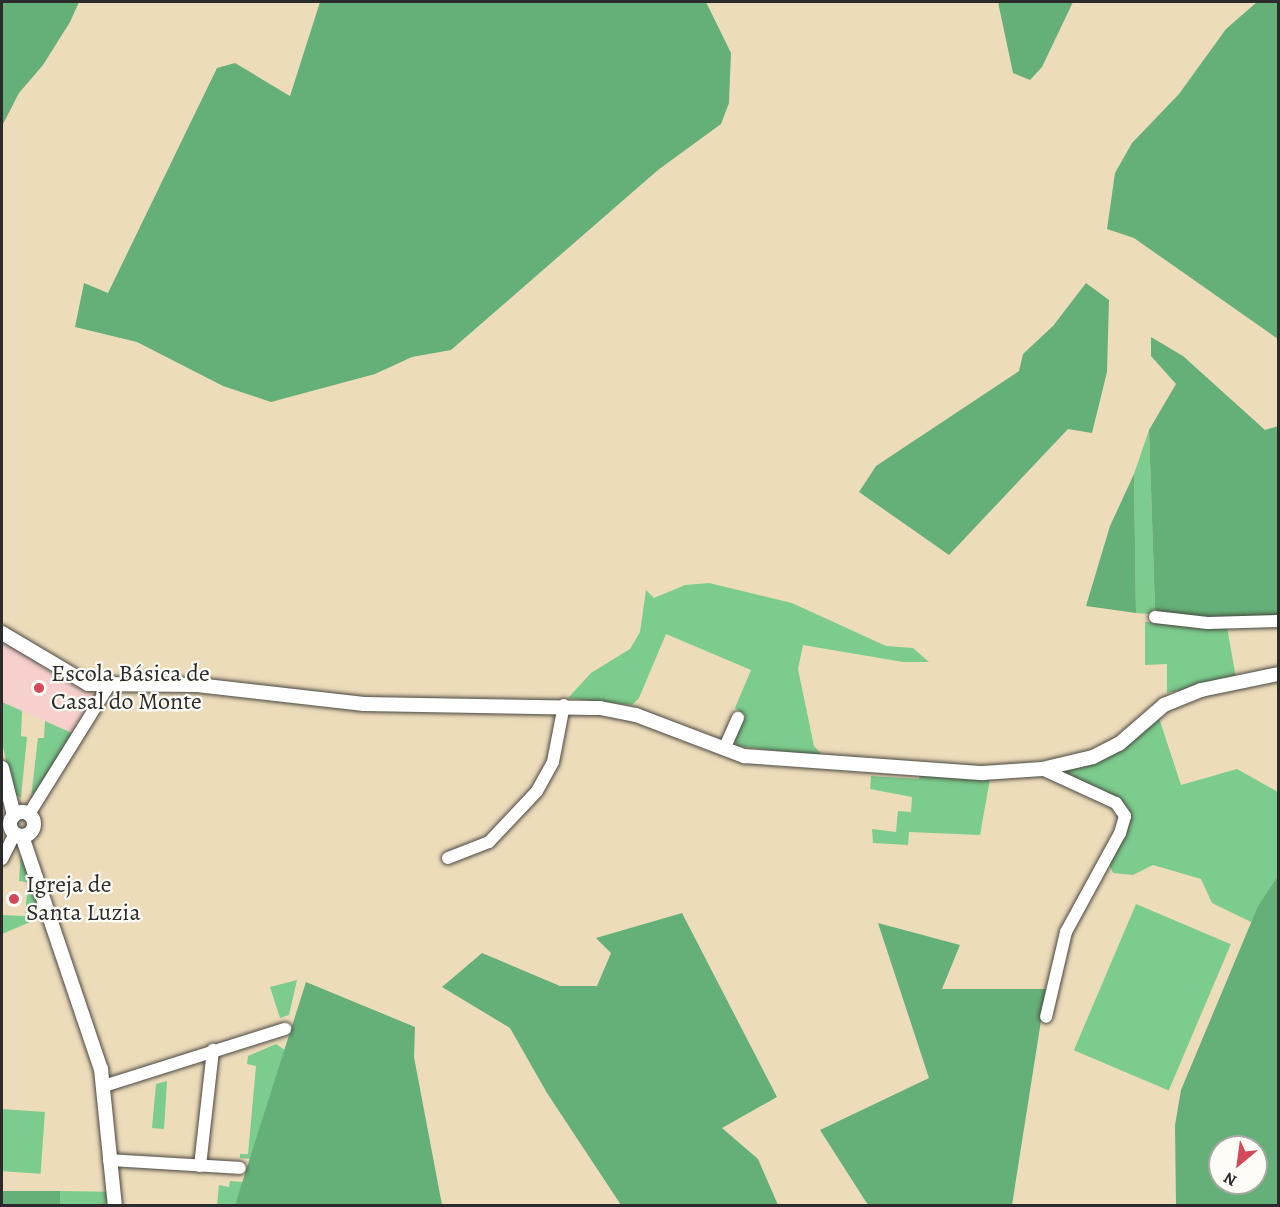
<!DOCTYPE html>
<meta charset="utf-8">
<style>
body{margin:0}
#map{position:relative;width:1280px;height:1207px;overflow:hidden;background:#eddcba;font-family:Alegreya,serif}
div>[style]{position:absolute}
.built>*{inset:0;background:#f7d0cd}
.green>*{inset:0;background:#7ccc8d;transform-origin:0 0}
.forest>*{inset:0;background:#65b078;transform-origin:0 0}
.roads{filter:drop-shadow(0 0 2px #484640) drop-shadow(0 0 2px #484640)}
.minor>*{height:12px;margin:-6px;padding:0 6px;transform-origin:6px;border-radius:6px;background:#fff}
.tertiary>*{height:14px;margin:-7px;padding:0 7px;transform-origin:7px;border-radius:7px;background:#fff}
.tertiary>.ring{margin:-7px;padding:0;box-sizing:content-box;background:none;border:14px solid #fff;border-radius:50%}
.dots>*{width:16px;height:16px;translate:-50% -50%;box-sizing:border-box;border:3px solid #fdfcf7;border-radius:50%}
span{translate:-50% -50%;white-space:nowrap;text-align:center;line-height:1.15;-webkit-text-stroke:4.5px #fdfcf7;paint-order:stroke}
.poi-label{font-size:24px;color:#2b2b2b}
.left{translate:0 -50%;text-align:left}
.frame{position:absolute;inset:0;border:3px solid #2b2b2b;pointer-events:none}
.north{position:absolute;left:1208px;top:1135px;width:60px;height:60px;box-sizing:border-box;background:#fdfcf7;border:2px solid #a9a8a5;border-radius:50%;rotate:209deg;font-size:16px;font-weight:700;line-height:24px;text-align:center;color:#2b2b2b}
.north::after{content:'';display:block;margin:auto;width:21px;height:27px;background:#d1495b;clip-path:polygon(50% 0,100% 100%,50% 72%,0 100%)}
</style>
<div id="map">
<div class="built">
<div style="clip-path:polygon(2px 640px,64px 682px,91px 693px,94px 699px,74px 734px,2px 702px)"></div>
</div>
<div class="green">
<div style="clip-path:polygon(1149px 430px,1155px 609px,1149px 614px,1136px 613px,1134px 474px)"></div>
<div style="clip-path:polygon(709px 583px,792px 603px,886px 646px,913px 648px,929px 662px,903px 662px,803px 645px,798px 669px,814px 746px,823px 756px,737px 746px,735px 740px,745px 715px,735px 708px,751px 670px,666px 634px,639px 698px,632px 705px,568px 698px,591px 673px,630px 649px,640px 632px,646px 590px,654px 598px,685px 585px)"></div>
<div style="clip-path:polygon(1145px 622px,1227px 627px,1236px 678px,1167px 693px,1167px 664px,1145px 665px)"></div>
<div style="clip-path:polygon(2px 702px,22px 711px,21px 736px,27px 737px,21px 798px,13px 793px,2px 742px)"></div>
<div style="clip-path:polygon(1159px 718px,1181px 785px,1237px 769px,1278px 792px,1278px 876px,1251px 922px,1212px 903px,1201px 879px,1153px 865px,1133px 875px,1113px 873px,1109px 864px,1130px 823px,1129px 809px,1120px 799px,1065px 774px,1068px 769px,1096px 763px)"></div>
<div style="clip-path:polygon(45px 721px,74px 734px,31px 798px,38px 738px,44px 738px)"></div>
<div style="clip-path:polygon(920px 774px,990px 779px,980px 835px,909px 832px,908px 845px,873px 843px,872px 829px,896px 832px,898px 811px,911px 812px,912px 797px,870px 789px,871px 776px,919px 779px)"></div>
<div style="clip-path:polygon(21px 854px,42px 917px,2px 934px,2px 915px,25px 916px,28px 882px,19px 881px)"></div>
<div style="left:1136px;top:904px;width:103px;height:159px;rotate:23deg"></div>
<div style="clip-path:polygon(297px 980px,289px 1015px,280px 1018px,270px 987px)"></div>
<div style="clip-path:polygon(276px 1044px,285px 1050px,252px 1159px,240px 1158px,240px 1154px,248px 1154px,256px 1066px,247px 1064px,248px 1056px)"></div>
<div style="clip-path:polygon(167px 1081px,164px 1129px,152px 1128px,156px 1084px)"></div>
<div style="left:2px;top:1109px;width:43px;height:62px;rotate:4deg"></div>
<div style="clip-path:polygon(230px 1181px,243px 1182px,235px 1205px,217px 1205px,219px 1185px,229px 1187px)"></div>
<div style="left:60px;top:1191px;width:47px;height:14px;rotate:1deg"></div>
</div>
<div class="forest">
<div style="clip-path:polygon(2px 2px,79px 2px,70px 22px,43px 65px,19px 93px,2px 126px)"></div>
<div style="clip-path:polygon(320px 2px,706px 2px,731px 53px,729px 103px,721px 124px,658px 170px,451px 350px,412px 357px,375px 374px,271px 402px,223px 386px,137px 342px,75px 327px,84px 283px,108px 293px,217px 68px,235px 63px,290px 96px)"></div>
<div style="clip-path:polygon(998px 2px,1073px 2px,1042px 67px,1030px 80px,1013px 73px)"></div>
<div style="clip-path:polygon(1257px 2px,1278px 2px,1278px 339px,1134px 238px,1107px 229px,1115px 173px,1132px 143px,1179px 94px,1226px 29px)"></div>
<div style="clip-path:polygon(1086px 283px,1109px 300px,1107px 372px,1092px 433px,1068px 429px,949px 555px,859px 492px,876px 466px,1019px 371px,1023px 354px,1053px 326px)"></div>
<div style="clip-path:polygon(1151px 337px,1183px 356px,1265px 430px,1278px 426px,1278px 617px,1209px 619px,1161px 614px,1155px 609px,1149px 430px,1176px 384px,1151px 356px)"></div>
<div style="clip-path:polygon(1134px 474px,1136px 613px,1086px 606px,1110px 526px)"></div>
<div style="clip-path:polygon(evenodd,1278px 876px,1278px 1205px,1176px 1205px,1175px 1125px,1181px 1090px,1258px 906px,1278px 876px,1220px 1147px,1256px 1147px,1256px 1183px,1220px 1183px,1220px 1147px)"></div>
<div style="clip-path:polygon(682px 913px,777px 1097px,722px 1128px,758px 1159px,778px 1205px,621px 1205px,547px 1093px,510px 1028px,442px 987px,482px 953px,560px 986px,597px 986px,611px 953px,596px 938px)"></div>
<div style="clip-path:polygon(878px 923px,960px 945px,942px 989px,1046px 989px,1012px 1205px,868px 1205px,820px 1130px,929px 1078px)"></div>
<div style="clip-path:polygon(306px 982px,415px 1027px,414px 1057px,442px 1205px,235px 1205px)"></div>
<div style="left:2px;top:1191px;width:58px;height:14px"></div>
</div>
<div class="roads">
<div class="minor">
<div style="left:1155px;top:617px;width:53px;rotate:6.5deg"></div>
<div style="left:1208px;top:623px;width:70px;rotate:-1.6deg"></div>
<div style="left:725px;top:747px;width:32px;rotate:-66deg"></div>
<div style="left:1042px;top:769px;width:81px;rotate:24.7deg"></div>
<div style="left:1116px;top:803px;width:16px;rotate:55deg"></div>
<div style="left:1125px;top:816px;width:18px;rotate:106deg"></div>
<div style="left:1120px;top:833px;width:113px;rotate:118.6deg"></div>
<div style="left:1066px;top:932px;width:87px;rotate:103.2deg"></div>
<div style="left:29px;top:814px;width:150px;rotate:-58.1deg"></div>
<div style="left:448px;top:858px;width:44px;rotate:-21.3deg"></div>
<div style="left:489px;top:842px;width:70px;rotate:-46.7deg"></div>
<div style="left:537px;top:791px;width:33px;rotate:-61deg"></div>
<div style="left:553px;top:762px;width:58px;rotate:-79.1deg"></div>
<div style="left:2px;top:859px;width:28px;rotate:-63deg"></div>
<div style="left:104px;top:1086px;width:190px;rotate:-17.5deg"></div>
<div style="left:109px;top:1160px;width:131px;rotate:3.5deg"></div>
<div style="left:200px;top:1166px;width:117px;rotate:-83.6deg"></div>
</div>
<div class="tertiary">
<div style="left:2px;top:633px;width:100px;rotate:30.7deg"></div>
<div style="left:88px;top:684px;width:109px;rotate:0.5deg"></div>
<div style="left:197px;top:685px;width:168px;rotate:6.5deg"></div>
<div style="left:364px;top:704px;width:236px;rotate:1deg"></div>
<div style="left:600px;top:708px;width:37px;rotate:11deg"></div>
<div style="left:636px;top:715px;width:116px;rotate:20.8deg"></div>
<div style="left:744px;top:756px;width:240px;rotate:4.1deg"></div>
<div style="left:983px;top:773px;width:59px;rotate:-3.9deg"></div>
<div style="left:1042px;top:769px;width:52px;rotate:-13.2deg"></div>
<div style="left:1093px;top:757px;width:29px;rotate:-27deg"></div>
<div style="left:1119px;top:744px;width:60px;rotate:-40.9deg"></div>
<div style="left:1164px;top:705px;width:40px;rotate:-22deg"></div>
<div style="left:1201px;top:690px;width:79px;rotate:-11.7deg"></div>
<div style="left:2px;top:768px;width:49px;rotate:75.7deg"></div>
<div class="ring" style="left:10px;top:812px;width:10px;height:10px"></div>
<div style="left:22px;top:836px;width:246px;rotate:71.3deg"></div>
<div style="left:101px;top:1069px;width:138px;rotate:84.2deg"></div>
</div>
</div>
<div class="dots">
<div style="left:39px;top:688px;background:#d1495b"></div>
<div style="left:14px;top:899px;background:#d1495b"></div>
</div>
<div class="poi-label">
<span class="left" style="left:51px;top:688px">Escola Básica de<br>Casal do Monte</span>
<span class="left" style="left:26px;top:899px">Igreja de<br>Santa Luzia</span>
</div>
<div class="frame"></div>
<div class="north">N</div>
</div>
